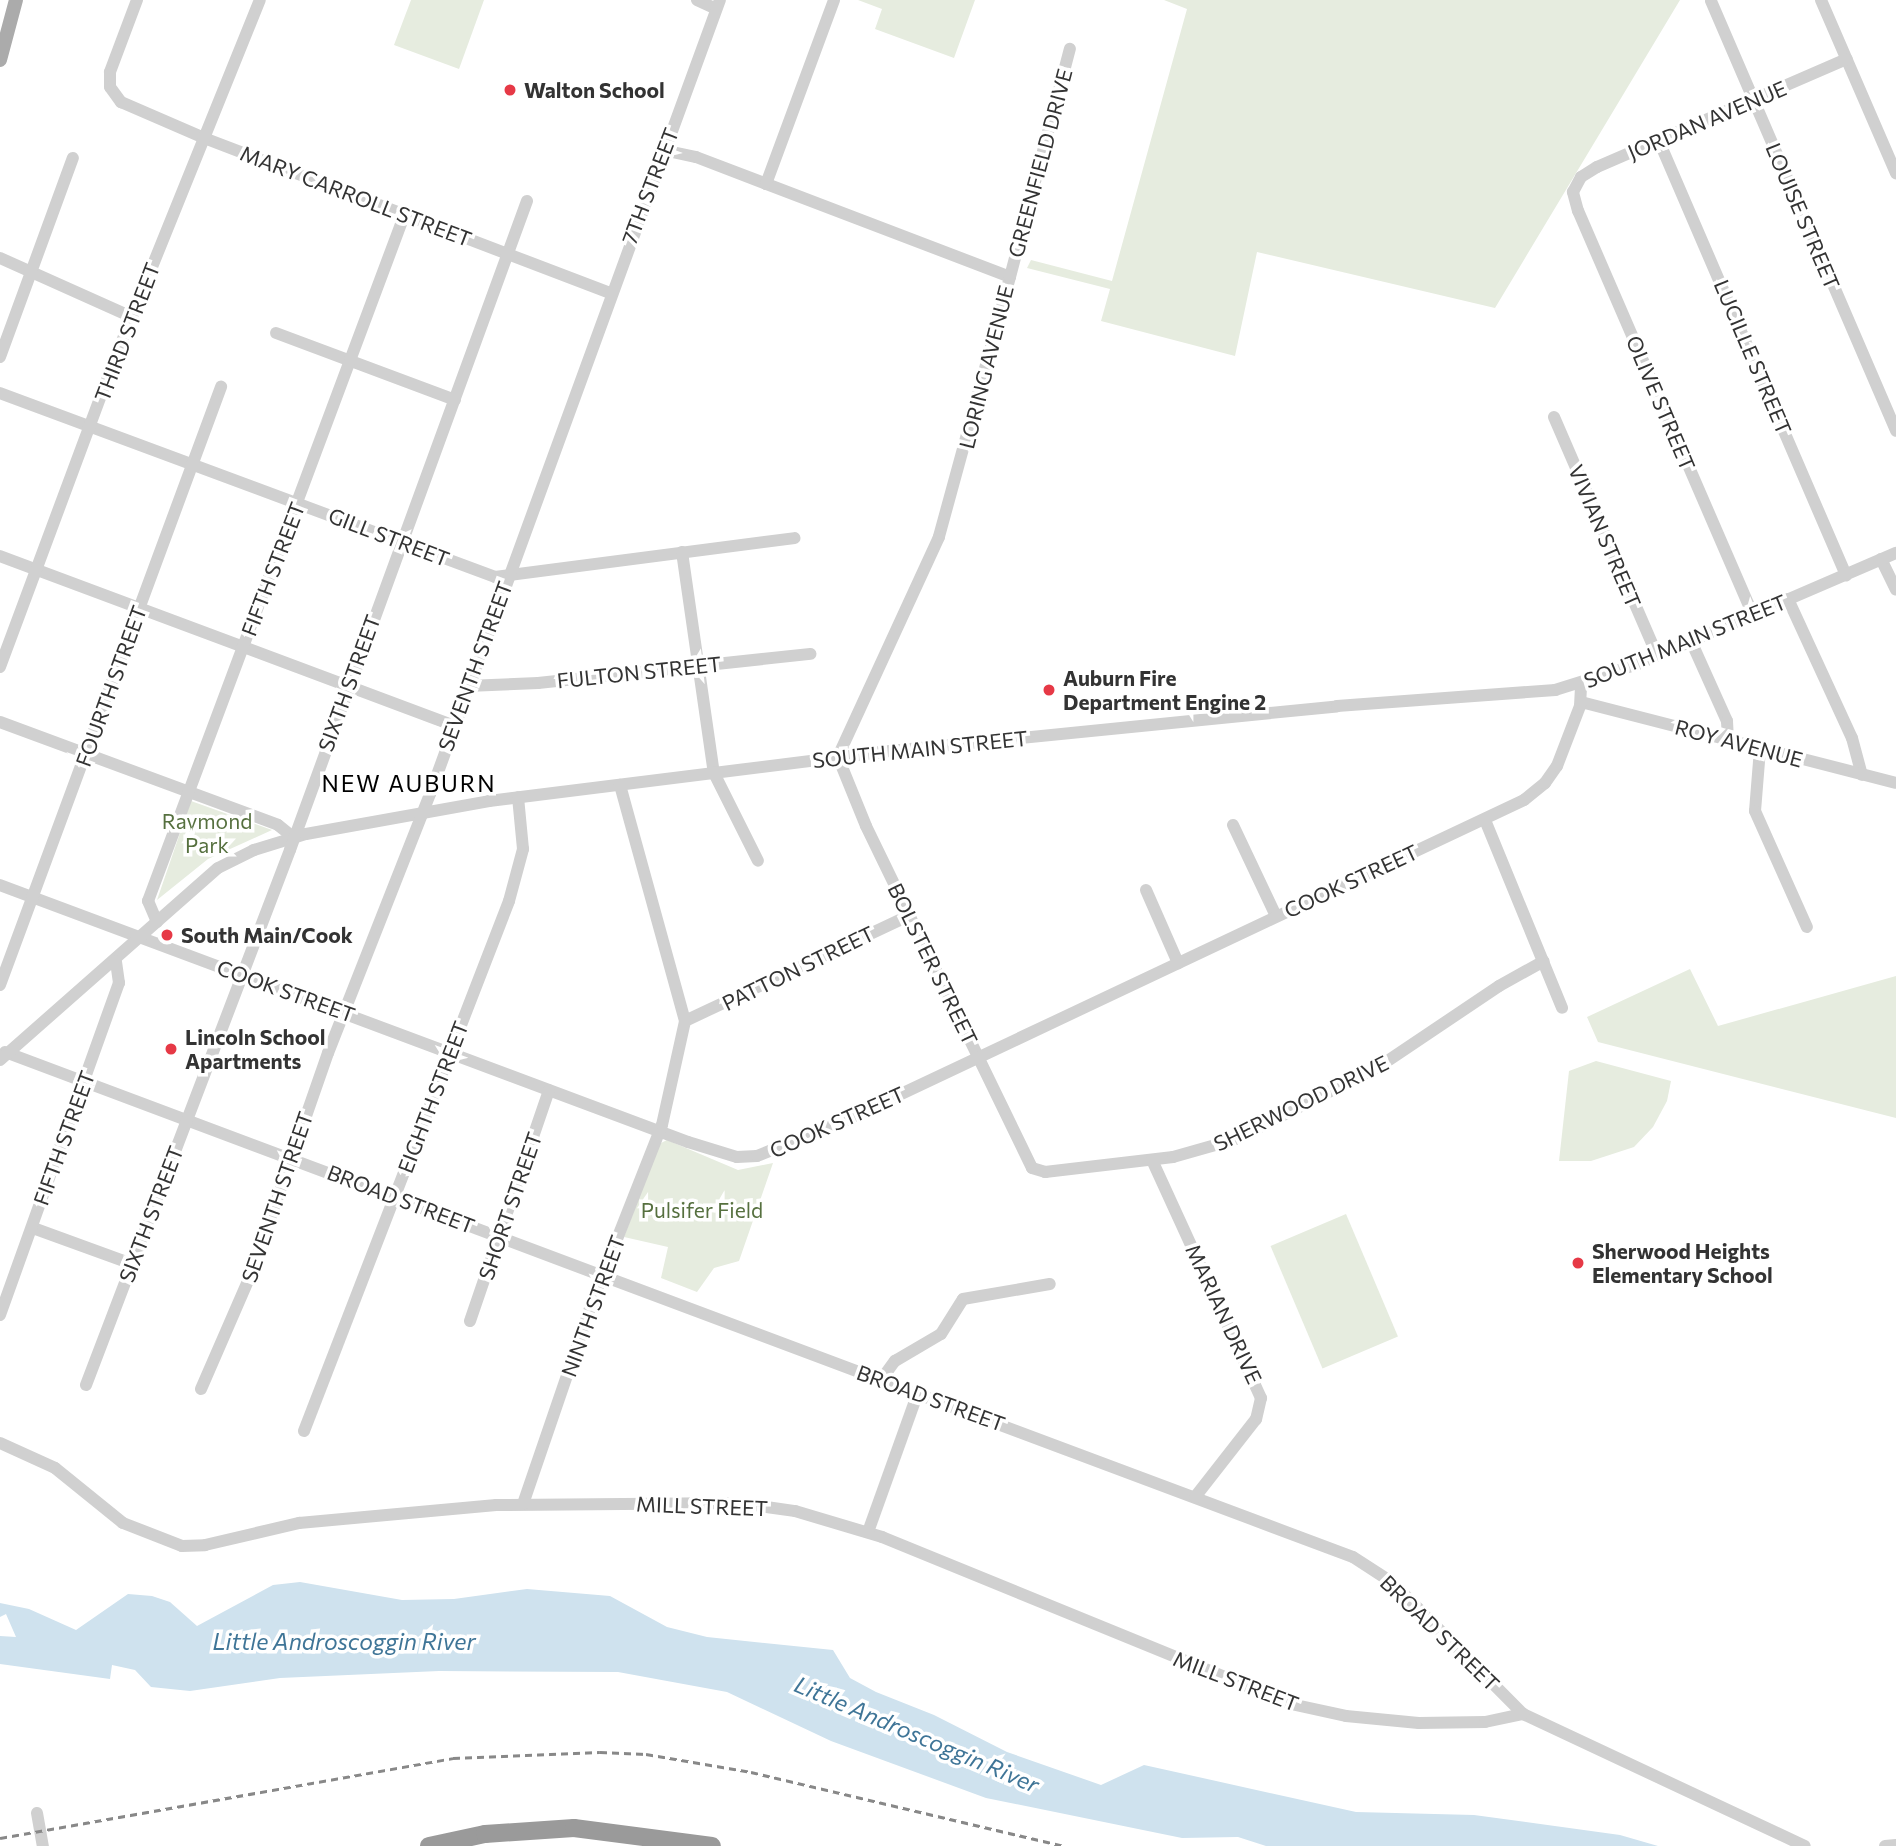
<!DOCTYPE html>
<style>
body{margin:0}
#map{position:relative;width:1896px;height:1846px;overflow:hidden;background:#fff;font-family:Commissioner,sans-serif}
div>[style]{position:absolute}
.green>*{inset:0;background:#e6ecdf;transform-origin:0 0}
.water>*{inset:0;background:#cfe2ee}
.minor>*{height:12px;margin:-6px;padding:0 6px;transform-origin:6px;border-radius:6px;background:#d0d0d0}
.major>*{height:14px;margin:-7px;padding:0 7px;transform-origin:7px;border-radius:7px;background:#ababab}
.highway>*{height:18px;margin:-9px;padding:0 9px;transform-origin:9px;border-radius:9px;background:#9a9a9a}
.rail>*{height:2.5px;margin-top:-1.25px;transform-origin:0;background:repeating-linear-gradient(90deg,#888 0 7px,transparent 0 12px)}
.dots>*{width:19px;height:19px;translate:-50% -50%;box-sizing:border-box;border:4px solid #fff;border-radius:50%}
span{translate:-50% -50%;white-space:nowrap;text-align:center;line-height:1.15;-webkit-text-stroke:7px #fff;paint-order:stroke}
.poi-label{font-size:21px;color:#333;font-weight:700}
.left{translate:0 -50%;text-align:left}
.street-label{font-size:21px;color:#333}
.park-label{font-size:21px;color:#56703f}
.neighbourhood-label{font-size:23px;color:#000;letter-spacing:2px}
.water-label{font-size:23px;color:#3f7597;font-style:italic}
</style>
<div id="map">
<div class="green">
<div style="clip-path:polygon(411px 0,484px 0,459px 69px,394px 45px)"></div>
<div style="clip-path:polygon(858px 0,975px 0,954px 58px,875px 29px,882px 9px)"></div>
<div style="clip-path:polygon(1164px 0,1680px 0,1495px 308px,1257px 252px,1235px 356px,1101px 321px,1110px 289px,1027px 268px,1031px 260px,1112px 281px,1187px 9px)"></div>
<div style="clip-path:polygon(191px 801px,272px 830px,208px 859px,157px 900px)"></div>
<div style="clip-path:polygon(1690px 969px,1718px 1026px,1896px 976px,1896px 1118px,1598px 1042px,1587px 1017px)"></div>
<div style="clip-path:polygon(1596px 1061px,1671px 1081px,1667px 1101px,1653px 1127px,1634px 1147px,1591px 1161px,1559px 1161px,1569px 1071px)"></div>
<div style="clip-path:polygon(667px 1140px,738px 1170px,773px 1163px,739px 1261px,714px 1268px,697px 1292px,661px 1278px,668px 1247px,624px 1237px,659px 1144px)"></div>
<div style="left:1346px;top:1214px;width:133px;height:82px;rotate:67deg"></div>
</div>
<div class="water">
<div style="clip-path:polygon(300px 1582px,402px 1600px,454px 1599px,527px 1589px,610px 1596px,667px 1627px,707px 1637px,833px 1650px,850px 1678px,876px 1692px,934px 1715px,1007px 1752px,1101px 1785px,1144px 1765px,1356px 1812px,1474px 1815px,1620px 1835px,1658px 1846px,1266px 1846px,1238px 1837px,1182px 1838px,986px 1798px,831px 1741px,727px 1692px,618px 1672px,439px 1671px,280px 1678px,190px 1691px,151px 1687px,135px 1670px,112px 1665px,110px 1679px,0 1664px,0 1636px,16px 1637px,6px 1614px,0 1617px,0 1603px,29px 1609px,76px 1630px,128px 1594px,152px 1596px,170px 1602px,197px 1626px,273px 1585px)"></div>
</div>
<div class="minor">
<div style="left:137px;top:0;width:77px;rotate:110.6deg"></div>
<div style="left:110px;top:72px;width:15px;rotate:90deg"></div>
<div style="left:110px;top:87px;width:19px;rotate:54deg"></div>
<div style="left:121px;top:102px;width:90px;rotate:23.4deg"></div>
<div style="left:204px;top:138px;width:435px;rotate:20.9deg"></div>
<div style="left:697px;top:0;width:21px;rotate:25deg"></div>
<div style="left:1821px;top:0;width:189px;rotate:66.6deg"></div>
<div style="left:1711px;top:1px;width:468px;rotate:66.7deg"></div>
<div style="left:1659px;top:141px;width:473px;rotate:66.7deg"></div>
<div style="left:663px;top:150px;width:34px;rotate:12deg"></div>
<div style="left:696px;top:157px;width:336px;rotate:20.9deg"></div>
<div style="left:1010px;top:277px;width:270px;rotate:105.3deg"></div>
<div style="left:939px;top:537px;width:242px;rotate:114.7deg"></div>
<div style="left:838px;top:757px;width:74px;rotate:67.9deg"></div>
<div style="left:866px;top:826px;width:380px;rotate:64.1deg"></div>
<div style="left:1032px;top:1168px;width:14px;rotate:17deg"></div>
<div style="left:1045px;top:1172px;width:129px;rotate:-6.7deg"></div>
<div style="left:1173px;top:1157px;width:66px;rotate:-15.9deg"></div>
<div style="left:1236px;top:1139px;width:161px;rotate:-26.9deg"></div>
<div style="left:1380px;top:1066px;width:143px;rotate:-33.9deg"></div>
<div style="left:1499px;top:986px;width:51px;rotate:-29.1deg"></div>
<div style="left:766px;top:184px;width:196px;rotate:-69.7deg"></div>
<div style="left:0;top:258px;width:145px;rotate:24.1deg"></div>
<div style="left:1010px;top:277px;width:236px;rotate:-75.3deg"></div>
<div style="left:276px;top:333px;width:191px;rotate:20.5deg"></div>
<div style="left:0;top:357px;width:212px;rotate:-69.9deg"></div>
<div style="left:0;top:393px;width:528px;rotate:20.39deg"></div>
<div style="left:495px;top:577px;width:302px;rotate:-7.4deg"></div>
<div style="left:1554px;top:417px;width:259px;rotate:66.6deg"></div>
<div style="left:682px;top:552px;width:223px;rotate:81.8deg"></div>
<div style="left:714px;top:773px;width:98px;rotate:63.4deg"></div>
<div style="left:0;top:556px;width:483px;rotate:20.5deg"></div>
<div style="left:1881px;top:559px;width:34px;rotate:64deg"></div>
<div style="left:1788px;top:599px;width:153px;rotate:65.3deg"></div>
<div style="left:1852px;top:738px;width:38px;rotate:75deg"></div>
<div style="left:1753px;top:615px;width:440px;rotate:-113.4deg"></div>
<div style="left:1578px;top:211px;width:20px;rotate:-105deg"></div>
<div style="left:1573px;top:192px;width:17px;rotate:-62deg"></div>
<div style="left:1581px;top:177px;width:19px;rotate:-32deg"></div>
<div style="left:1597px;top:167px;width:272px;rotate:-23.4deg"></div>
<div style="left:1691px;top:641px;width:88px;rotate:65.8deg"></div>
<div style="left:1727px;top:721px;width:18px;rotate:87deg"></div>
<div style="left:0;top:667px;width:327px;rotate:-69.6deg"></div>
<div style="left:114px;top:361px;width:389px;rotate:-68deg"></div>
<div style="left:467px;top:686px;width:71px;rotate:-2.4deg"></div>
<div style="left:538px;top:683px;width:274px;rotate:-6.1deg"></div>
<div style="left:1581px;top:702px;width:325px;rotate:14.4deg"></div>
<div style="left:0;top:722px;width:296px;rotate:20.3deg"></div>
<div style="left:278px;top:825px;width:19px;rotate:39deg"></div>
<div style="left:1760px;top:749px;width:62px;rotate:94.6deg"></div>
<div style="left:1755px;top:811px;width:127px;rotate:65.9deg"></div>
<div style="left:1485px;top:820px;width:203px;rotate:67.7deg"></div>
<div style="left:1233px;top:825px;width:101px;rotate:64.7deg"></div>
<div style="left:0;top:885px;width:734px;rotate:20.48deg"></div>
<div style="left:688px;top:1142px;width:51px;rotate:17deg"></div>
<div style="left:737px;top:1157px;width:20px;rotate:-3deg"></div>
<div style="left:757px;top:1156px;width:96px;rotate:-22deg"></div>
<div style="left:846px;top:1120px;width:750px;rotate:-25.27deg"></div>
<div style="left:1524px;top:800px;width:27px;rotate:-39deg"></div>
<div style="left:1545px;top:783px;width:21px;rotate:-55deg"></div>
<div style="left:1557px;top:766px;width:64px;rotate:-69deg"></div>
<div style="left:1580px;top:706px;width:22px;rotate:-87deg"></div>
<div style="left:1146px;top:890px;width:80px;rotate:66.3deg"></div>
<div style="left:157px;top:922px;width:23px;rotate:-113deg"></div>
<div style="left:148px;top:901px;width:731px;rotate:-69.51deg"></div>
<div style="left:0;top:985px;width:638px;rotate:-69.72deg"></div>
<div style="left:685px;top:1021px;width:249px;rotate:-25.2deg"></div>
<div style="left:5px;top:1052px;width:1439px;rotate:20.54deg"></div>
<div style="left:1353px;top:1557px;width:48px;rotate:33deg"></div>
<div style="left:1393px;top:1583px;width:185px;rotate:45.2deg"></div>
<div style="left:1523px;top:1714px;width:311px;rotate:25.1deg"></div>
<div style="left:0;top:1060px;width:290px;rotate:-41.4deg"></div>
<div style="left:218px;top:868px;width:40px;rotate:-26.6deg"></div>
<div style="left:254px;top:850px;width:54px;rotate:-17.1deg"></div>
<div style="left:306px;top:834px;width:186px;rotate:-10.2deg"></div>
<div style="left:489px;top:801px;width:394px;rotate:-7.1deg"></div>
<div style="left:880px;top:752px;width:459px;rotate:-5.7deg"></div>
<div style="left:1337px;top:706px;width:219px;rotate:-4.2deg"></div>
<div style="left:1555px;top:690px;width:87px;rotate:-17.4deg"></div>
<div style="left:1638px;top:664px;width:281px;rotate:-23.3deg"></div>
<div style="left:1152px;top:1160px;width:262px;rotate:65.4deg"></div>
<div style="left:1261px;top:1398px;width:22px;rotate:103deg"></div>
<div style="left:1256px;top:1419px;width:99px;rotate:128deg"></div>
<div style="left:33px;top:1228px;width:105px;rotate:20deg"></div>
<div style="left:0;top:1315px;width:353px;rotate:-70.3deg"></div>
<div style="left:119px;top:983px;width:22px;rotate:-98deg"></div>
<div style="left:470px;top:1321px;width:244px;rotate:-71.1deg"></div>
<div style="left:881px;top:1380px;width:24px;rotate:-54deg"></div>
<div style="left:895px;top:1361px;width:53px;rotate:-30.4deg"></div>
<div style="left:941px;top:1334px;width:41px;rotate:-57.8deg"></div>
<div style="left:963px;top:1299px;width:88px;rotate:-9.8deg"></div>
<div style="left:86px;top:1385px;width:573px;rotate:-69.13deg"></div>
<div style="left:290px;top:850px;width:691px;rotate:-69.94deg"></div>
<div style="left:201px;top:1389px;width:125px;rotate:-66.5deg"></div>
<div style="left:251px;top:1274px;width:234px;rotate:-70.8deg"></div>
<div style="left:328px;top:1053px;width:278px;rotate:-68.5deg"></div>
<div style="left:430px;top:794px;width:845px;rotate:-69.94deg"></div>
<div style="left:304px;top:1431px;width:568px;rotate:-68.85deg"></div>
<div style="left:509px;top:901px;width:54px;rotate:-74.9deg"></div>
<div style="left:523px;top:849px;width:52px;rotate:-95.5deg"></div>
<div style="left:0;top:1443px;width:60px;rotate:24.4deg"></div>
<div style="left:55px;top:1468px;width:87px;rotate:39deg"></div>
<div style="left:123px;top:1523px;width:63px;rotate:21.3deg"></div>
<div style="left:182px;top:1546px;width:23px;rotate:-2deg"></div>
<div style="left:205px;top:1545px;width:97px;rotate:-13.2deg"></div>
<div style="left:299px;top:1523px;width:198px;rotate:-5.2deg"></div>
<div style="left:496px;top:1505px;width:242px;rotate:-0.5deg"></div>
<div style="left:738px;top:1503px;width:58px;rotate:8deg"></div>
<div style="left:795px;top:1511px;width:91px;rotate:16.6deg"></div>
<div style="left:882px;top:1537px;width:442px;rotate:22.2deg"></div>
<div style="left:1291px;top:1704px;width:56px;rotate:12.3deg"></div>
<div style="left:1346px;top:1716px;width:73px;rotate:5.5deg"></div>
<div style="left:1419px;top:1723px;width:66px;rotate:-0.9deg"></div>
<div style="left:1485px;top:1722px;width:39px;rotate:-12deg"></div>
<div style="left:523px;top:1504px;width:216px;rotate:-71.1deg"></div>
<div style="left:593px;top:1300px;width:188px;rotate:-68.5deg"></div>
<div style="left:662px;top:1125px;width:107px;rotate:-77.5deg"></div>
<div style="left:685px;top:1021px;width:245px;rotate:-105.4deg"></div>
<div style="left:868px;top:1532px;width:149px;rotate:-70.3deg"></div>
<div style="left:37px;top:1813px;width:34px;rotate:80deg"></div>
<div style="left:1885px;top:1846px;width:11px;rotate:-5deg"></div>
</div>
<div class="major">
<div style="left:0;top:60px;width:62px;rotate:-75.1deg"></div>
</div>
<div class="highway">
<div style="left:429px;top:1846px;width:57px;rotate:-12.1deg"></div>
<div style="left:485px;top:1834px;width:89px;rotate:-3.9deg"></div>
<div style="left:574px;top:1828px;width:139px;rotate:7.4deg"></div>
</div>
<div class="rail">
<div style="left:0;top:1838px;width:460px;rotate:-10deg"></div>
<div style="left:453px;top:1758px;width:147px;rotate:-2.3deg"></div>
<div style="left:600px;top:1752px;width:46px;rotate:2.5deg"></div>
<div style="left:646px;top:1754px;width:107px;rotate:9.7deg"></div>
<div style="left:751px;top:1772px;width:323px;rotate:13.3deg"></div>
</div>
<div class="dots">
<div style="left:510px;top:90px;background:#e63946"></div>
<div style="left:1049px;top:690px;background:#e63946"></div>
<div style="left:167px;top:935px;background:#e63946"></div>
<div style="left:171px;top:1049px;background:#e63946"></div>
<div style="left:1578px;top:1263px;background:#e63946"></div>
</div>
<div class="poi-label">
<span class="left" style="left:524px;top:90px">Walton School</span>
<span class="left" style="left:1063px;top:690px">Auburn Fire<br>Department Engine 2</span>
<span class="left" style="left:181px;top:935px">South Main/Cook</span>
<span class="left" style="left:185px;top:1049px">Lincoln School<br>Apartments</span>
<span class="left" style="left:1592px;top:1263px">Sherwood Heights<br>Elementary School</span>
</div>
<div class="street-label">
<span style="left:1707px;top:120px;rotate:-23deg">JORDAN AVENUE</span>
<span style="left:1040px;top:163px;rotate:-75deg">GREENFIELD DRIVE</span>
<span style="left:650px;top:186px;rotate:-69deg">7TH STREET</span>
<span style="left:356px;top:196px;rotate:21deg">MARY CARROLL STREET</span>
<span style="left:1803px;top:216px;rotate:67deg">LOUISE STREET</span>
<span style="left:127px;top:332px;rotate:-69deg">THIRD STREET</span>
<span style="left:1753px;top:357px;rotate:67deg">LUCILLE STREET</span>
<span style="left:986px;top:367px;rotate:-76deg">LORING AVENUE</span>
<span style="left:1661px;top:403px;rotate:67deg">OLIVE STREET</span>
<span style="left:1605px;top:536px;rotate:67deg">VIVIAN STREET</span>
<span style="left:389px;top:537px;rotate:21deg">GILL STREET</span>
<span style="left:273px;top:569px;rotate:-69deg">FIFTH STREET</span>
<span style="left:1685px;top:641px;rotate:-22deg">SOUTH MAIN STREET</span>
<span style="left:475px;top:666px;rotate:-70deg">SEVENTH STREET</span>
<span style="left:639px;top:672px;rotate:-6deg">FULTON STREET</span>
<span style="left:349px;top:683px;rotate:-70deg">SIXTH STREET</span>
<span style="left:111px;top:686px;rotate:-70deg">FOURTH STREET</span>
<span style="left:1739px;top:743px;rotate:15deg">ROY AVENUE</span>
<span style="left:920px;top:749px;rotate:-6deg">SOUTH MAIN STREET</span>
<span style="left:1351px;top:881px;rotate:-25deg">COOK STREET</span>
<span style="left:933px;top:964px;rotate:64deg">BOLSTER STREET</span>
<span style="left:798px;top:968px;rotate:-26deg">PATTON STREET</span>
<span style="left:286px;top:991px;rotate:20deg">COOK STREET</span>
<span style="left:433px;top:1097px;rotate:-69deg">EIGHTH STREET</span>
<span style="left:1301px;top:1103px;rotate:-26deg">SHERWOOD DRIVE</span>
<span style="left:837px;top:1122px;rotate:-24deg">COOK STREET</span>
<span style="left:64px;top:1138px;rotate:-70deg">FIFTH STREET</span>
<span style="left:277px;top:1197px;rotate:-71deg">SEVENTH STREET</span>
<span style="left:401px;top:1199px;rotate:21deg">BROAD STREET</span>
<span style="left:510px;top:1206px;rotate:-71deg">SHORT STREET</span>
<span style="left:151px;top:1214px;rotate:-69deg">SIXTH STREET</span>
<span style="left:593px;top:1306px;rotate:-70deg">NINTH STREET</span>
<span style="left:1224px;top:1314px;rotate:65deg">MARIAN DRIVE</span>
<span style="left:931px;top:1398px;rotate:20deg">BROAD STREET</span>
<span style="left:702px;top:1506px;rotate:2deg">MILL STREET</span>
<span style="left:1440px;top:1633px;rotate:44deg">BROAD STREET</span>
<span style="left:1236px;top:1681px;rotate:21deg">MILL STREET</span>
</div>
<div class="park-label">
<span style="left:207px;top:833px">Raymond<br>Park</span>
<span style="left:702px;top:1210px">Pulsifer Field</span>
</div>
<div class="neighbourhood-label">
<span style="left:409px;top:783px">NEW AUBURN</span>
</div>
<div class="water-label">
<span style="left:344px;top:1641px">Little Androscoggin River</span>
<span style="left:917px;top:1734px;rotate:23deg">Little Androscoggin River</span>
</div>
</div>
